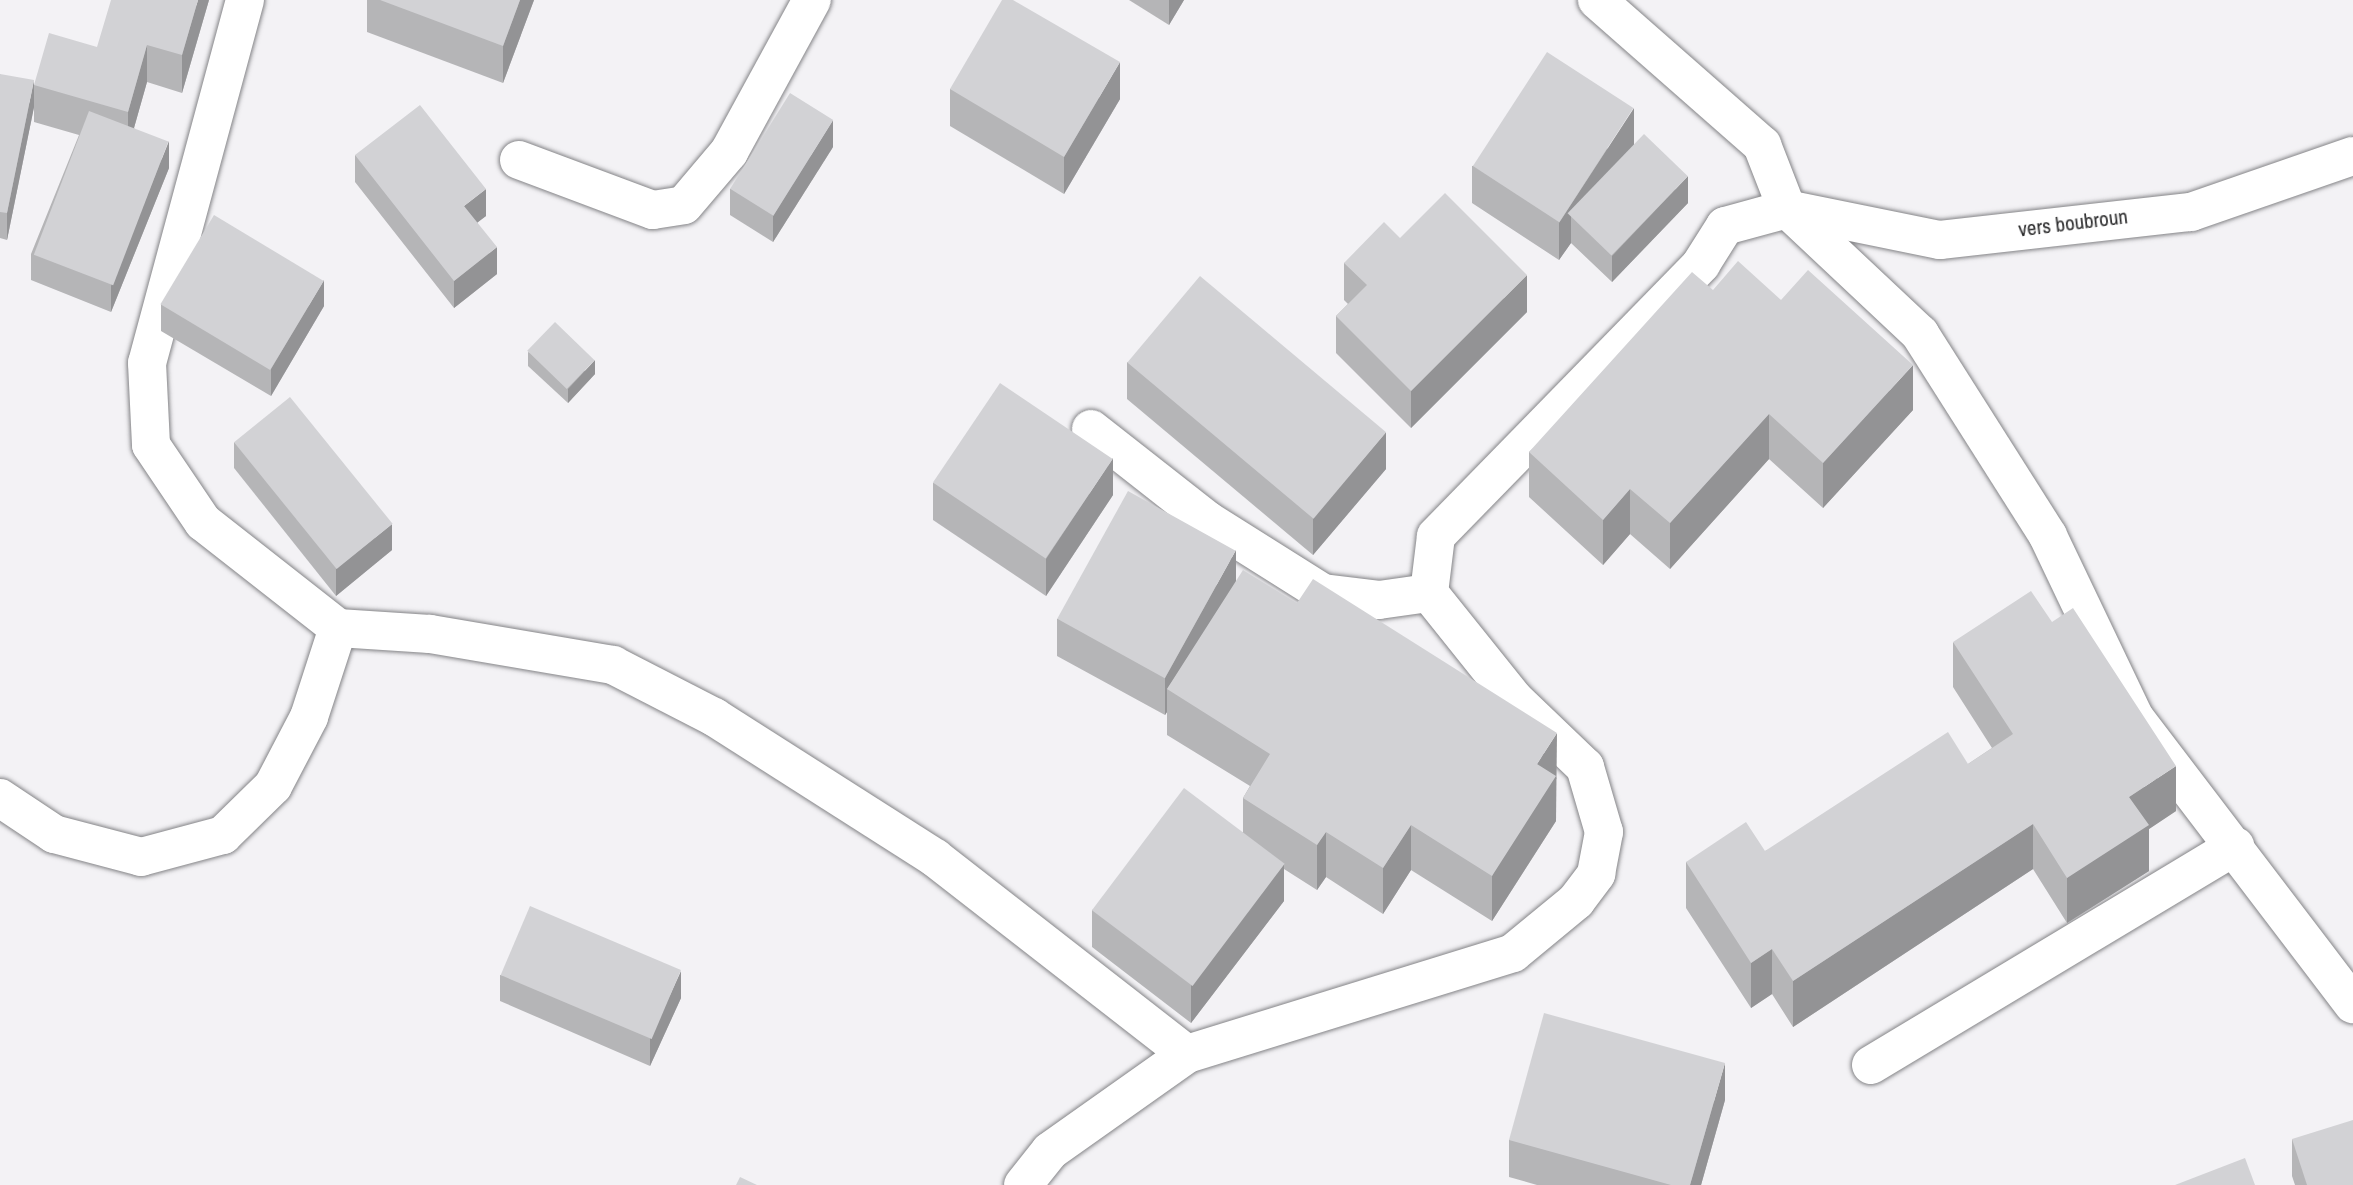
<!DOCTYPE html>
<style>
body{margin:0}
#map{position:relative;width:2353px;height:1185px;overflow:hidden;background:#f3f2f5;font-family:"Archivo Narrow",sans-serif}
div>[style]{position:absolute}
.roads{filter:drop-shadow(0 0 2px #848487) drop-shadow(0 0 2px #848487)}
.minor>*{height:38px;margin:-19px;padding:0 19px;transform-origin:19px;border-radius:19px;background:#fff}
.wall>*{inset:0;background:#b5b5b7}
.shaded-wall>*{inset:0;background:#939395}
.building>*{inset:0;background:#d2d2d5;transform-origin:0 0}
span{translate:-50% -50%;white-space:nowrap;text-align:center;line-height:1.15;-webkit-text-stroke:6px #fff;paint-order:stroke}
.street-label{font-size:21px;color:#2e2e2f}
</style>
<div id="map">
<div class="roads">
<div class="minor">
<div style="left:245px;top:0;width:376px;rotate:105.1deg"></div>
<div style="left:147px;top:363px;width:82px;rotate:87.2deg"></div>
<div style="left:151px;top:445px;width:93px;rotate:56deg"></div>
<div style="left:203px;top:522px;width:172px;rotate:38.1deg"></div>
<div style="left:338px;top:628px;width:92px;rotate:3.7deg"></div>
<div style="left:430px;top:634px;width:186px;rotate:9.6deg"></div>
<div style="left:613px;top:665px;width:114px;rotate:27.2deg"></div>
<div style="left:714px;top:717px;width:262px;rotate:32.5deg"></div>
<div style="left:935px;top:858px;width:319px;rotate:37.9deg"></div>
<div style="left:1597px;top:0;width:220px;rotate:41.3deg"></div>
<div style="left:1762px;top:145px;width:69px;rotate:68.7deg"></div>
<div style="left:1787px;top:209px;width:183px;rotate:43.2deg"></div>
<div style="left:1920px;top:334px;width:239px;rotate:57.6deg"></div>
<div style="left:2048px;top:536px;width:202px;rotate:64.5deg"></div>
<div style="left:2135px;top:718px;width:360px;rotate:52.7deg"></div>
<div style="left:519px;top:160px;width:143px;rotate:20.5deg"></div>
<div style="left:653px;top:210px;width:31px;rotate:-9deg"></div>
<div style="left:684px;top:205px;width:70px;rotate:-49.7deg"></div>
<div style="left:729px;top:152px;width:173px;rotate:-61.4deg"></div>
<div style="left:1091px;top:429px;width:147px;rotate:38.1deg"></div>
<div style="left:1207px;top:520px;width:137px;rotate:32.2deg"></div>
<div style="left:1323px;top:593px;width:56px;rotate:7.1deg"></div>
<div style="left:1379px;top:600px;width:50px;rotate:-8deg"></div>
<div style="left:0;top:798px;width:65px;rotate:33.7deg"></div>
<div style="left:54px;top:834px;width:90px;rotate:14.8deg"></div>
<div style="left:141px;top:857px;width:85px;rotate:-15deg"></div>
<div style="left:223px;top:835px;width:70px;rotate:-44.4deg"></div>
<div style="left:273px;top:786px;width:78px;rotate:-62.4deg"></div>
<div style="left:309px;top:717px;width:94px;rotate:-72deg"></div>
<div style="left:1871px;top:1065px;width:425px;rotate:-31deg"></div>
<div style="left:1023px;top:1185px;width:43px;rotate:-51.5deg"></div>
<div style="left:1050px;top:1151px;width:168px;rotate:-35.3deg"></div>
<div style="left:1187px;top:1054px;width:341px;rotate:-17.2deg"></div>
<div style="left:1513px;top:953px;width:82px;rotate:-39.5deg"></div>
<div style="left:1576px;top:901px;width:34px;rotate:-53deg"></div>
<div style="left:1596px;top:874px;width:43px;rotate:-79.2deg"></div>
<div style="left:1604px;top:832px;width:68px;rotate:-106.3deg"></div>
<div style="left:1585px;top:767px;width:98px;rotate:-136.2deg"></div>
<div style="left:1514px;top:699px;width:136px;rotate:-128.7deg"></div>
<div style="left:1429px;top:593px;width:57px;rotate:-83deg"></div>
<div style="left:1436px;top:536px;width:380px;rotate:-45.7deg"></div>
<div style="left:1701px;top:264px;width:45px;rotate:-57.7deg"></div>
<div style="left:1725px;top:226px;width:64px;rotate:-15.3deg"></div>
<div style="left:1787px;top:209px;width:156px;rotate:11.5deg"></div>
<div style="left:1940px;top:240px;width:253px;rotate:-6.4deg"></div>
<div style="left:2191px;top:212px;width:171px;rotate:-19.1deg"></div>
</div>
</div>
<div class="wall">
<div style="clip-path:polygon(209px 0,182px 93px,147px 82px,134px 128px,169px 168px,111px 312px,31px 280px,31px 254px,79px 135px,34px 122px,34px 85px,97px 47px)"></div>
<div style="clip-path:polygon(367px 0,534px 0,503px 83px,367px 32px)"></div>
<div style="clip-path:polygon(1129px 0,1184px 0,1169px 25px)"></div>
<div style="clip-path:polygon(0 74px,34px 107px,7px 240px,0 238px)"></div>
<div style="clip-path:polygon(950px 89px,1120px 99px,1064px 194px,950px 126px)"></div>
<div style="clip-path:polygon(1634px 145px,1688px 203px,1612px 282px,1571px 243px,1559px 260px,1472px 203px,1472px 166px)"></div>
<div style="clip-path:polygon(833px 147px,773px 242px,730px 215px,730px 189px)"></div>
<div style="clip-path:polygon(355px 155px,486px 216px,477px 222px,497px 274px,454px 308px,355px 182px)"></div>
<div style="clip-path:polygon(1400px 238px,1527px 312px,1411px 428px,1336px 353px,1336px 316px,1348px 304px,1344px 300px,1344px 263px)"></div>
<div style="clip-path:polygon(1713px 290px,1781px 300px,1913px 410px,1823px 508px,1769px 459px,1670px 569px,1630px 534px,1603px 565px,1529px 497px,1529px 452px)"></div>
<div style="clip-path:polygon(161px 304px,324px 306px,271px 396px,161px 331px)"></div>
<div style="clip-path:polygon(528px 352px,595px 374px,568px 403px,528px 366px)"></div>
<div style="clip-path:polygon(1127px 362px,1386px 469px,1313px 555px,1127px 399px)"></div>
<div style="clip-path:polygon(234px 442px,392px 550px,336px 596px,234px 468px)"></div>
<div style="clip-path:polygon(933px 483px,1113px 495px,1046px 596px,933px 520px)"></div>
<div style="clip-path:polygon(1236px 581px,1557px 778px,1556px 779px,1556px 821px,1492px 921px,1411px 870px,1383px 914px,1326px 877px,1317px 890px,1284px 869px,1284px 901px,1191px 1023px,1092px 947px,1092px 910px,1243px 832px,1243px 798px,1250px 786px,1167px 735px,1167px 712px,1165px 715px,1057px 656px,1057px 619px)"></div>
<div style="clip-path:polygon(1953px 642px,2176px 811px,2149px 829px,2149px 871px,2067px 923px,2033px 869px,1793px 1027px,1772px 994px,1751px 1008px,1686px 908px,1686px 862px,1765px 851px,1968px 764px,1992px 748px,1953px 687px)"></div>
<div style="clip-path:polygon(500px 975px,681px 998px,650px 1066px,500px 1001px)"></div>
<div style="clip-path:polygon(1725px 1100px,1701px 1185px,1537px 1185px,1509px 1177px,1509px 1140px)"></div>
<div style="clip-path:polygon(2292px 1139px,2353px 1185px,2295px 1185px,2292px 1176px)"></div>
</div>
<div class="shaded-wall">
<div style="clip-path:polygon(198px 0,209px 0,182px 93px,182px 55px)"></div>
<div style="clip-path:polygon(520px 0,534px 0,503px 83px,503px 46px)"></div>
<div style="clip-path:polygon(1169px 0,1184px 0,1169px 25px)"></div>
<div style="clip-path:polygon(147px 45px,147px 82px,128px 149px,128px 112px)"></div>
<div style="clip-path:polygon(1120px 62px,1120px 99px,1064px 194px,1064px 157px)"></div>
<div style="clip-path:polygon(34px 80px,34px 107px,7px 240px,7px 213px)"></div>
<div style="clip-path:polygon(1634px 108px,1634px 146px,1571px 216px,1571px 243px,1559px 260px,1559px 223px)"></div>
<div style="clip-path:polygon(833px 120px,833px 147px,773px 242px,773px 216px)"></div>
<div style="clip-path:polygon(169px 141px,169px 168px,111px 312px,111px 286px)"></div>
<div style="clip-path:polygon(1688px 176px,1688px 203px,1612px 282px,1612px 256px)"></div>
<div style="clip-path:polygon(486px 189px,486px 216px,464px 233px,464px 206px)"></div>
<div style="clip-path:polygon(497px 247px,497px 274px,454px 308px,454px 281px)"></div>
<div style="clip-path:polygon(1527px 275px,1527px 312px,1411px 428px,1411px 391px)"></div>
<div style="clip-path:polygon(324px 280px,324px 306px,271px 396px,271px 369px)"></div>
<div style="clip-path:polygon(595px 360px,595px 374px,568px 403px,568px 389px)"></div>
<div style="clip-path:polygon(1913px 365px,1913px 410px,1823px 508px,1823px 463px)"></div>
<div style="clip-path:polygon(1769px 414px,1769px 459px,1670px 569px,1670px 523px)"></div>
<div style="clip-path:polygon(1386px 432px,1386px 469px,1313px 555px,1313px 518px)"></div>
<div style="clip-path:polygon(1113px 458px,1113px 495px,1046px 596px,1046px 559px)"></div>
<div style="clip-path:polygon(1630px 489px,1630px 534px,1603px 565px,1603px 520px)"></div>
<div style="clip-path:polygon(392px 524px,392px 550px,336px 596px,336px 569px)"></div>
<div style="clip-path:polygon(1236px 550px,1236px 587px,1167px 689px,1167px 712px,1165px 715px,1165px 678px)"></div>
<div style="clip-path:polygon(1557px 733px,1556px 821px,1492px 921px,1492px 876px,1537px 764px)"></div>
<div style="clip-path:polygon(2176px 766px,2176px 811px,2149px 829px,2149px 871px,2067px 923px,2067px 878px,2129px 797px)"></div>
<div style="clip-path:polygon(2033px 824px,2033px 869px,1793px 1027px,1793px 981px)"></div>
<div style="clip-path:polygon(1411px 825px,1411px 870px,1383px 914px,1383px 868px)"></div>
<div style="clip-path:polygon(1326px 832px,1326px 877px,1317px 890px,1317px 845px)"></div>
<div style="clip-path:polygon(1284px 864px,1284px 901px,1191px 1023px,1191px 986px)"></div>
<div style="clip-path:polygon(1772px 949px,1772px 994px,1751px 1008px,1751px 963px)"></div>
<div style="clip-path:polygon(681px 971px,681px 998px,650px 1066px,650px 1039px)"></div>
<div style="clip-path:polygon(1725px 1063px,1725px 1100px,1701px 1185px,1690px 1185px)"></div>
</div>
<div class="building">
<div style="clip-path:polygon(111px 0,198px 0,182px 55px,147px 45px,128px 112px,34px 85px,49px 33px,97px 47px)"></div>
<div style="clip-path:polygon(380px 0,520px 0,503px 46px)"></div>
<div style="clip-path:polygon(1002px 0,1013px 0,1120px 62px,1064px 157px,950px 89px)"></div>
<div style="left:1547px;top:52px;width:103px;height:136px;rotate:33deg"></div>
<div style="clip-path:polygon(0 74px,34px 80px,7px 213px,0 212px)"></div>
<div style="left:790px;top:93px;width:51px;height:113px;rotate:32deg"></div>
<div style="clip-path:polygon(420px 105px,486px 189px,464px 206px,497px 247px,454px 281px,355px 155px)"></div>
<div style="left:89px;top:111px;width:85px;height:154px;rotate:21deg"></div>
<div style="left:1644px;top:134px;width:61px;height:110px;rotate:44deg"></div>
<div style="clip-path:polygon(1445px 193px,1527px 275px,1411px 391px,1336px 316px,1367px 285px,1344px 263px,1384px 222px,1400px 238px)"></div>
<div style="left:214px;top:215px;width:128px;height:104px;rotate:31deg"></div>
<div style="clip-path:polygon(1738px 261px,1781px 300px,1808px 270px,1913px 365px,1823px 463px,1769px 414px,1670px 523px,1630px 489px,1603px 520px,1529px 452px,1692px 272px,1713px 290px)"></div>
<div style="left:1200px;top:276px;width:243px;height:113px;rotate:40deg"></div>
<div style="left:555px;top:322px;width:55px;height:40px;rotate:44deg"></div>
<div style="left:1000px;top:383px;width:136px;height:120px;rotate:34deg"></div>
<div style="left:290px;top:397px;width:163px;height:72px;rotate:51deg"></div>
<div style="left:1128px;top:491px;width:123px;height:146px;rotate:29deg"></div>
<div style="clip-path:polygon(1243px 570px,1297px 603px,1313px 579px,1557px 733px,1537px 764px,1556px 776px,1492px 876px,1411px 825px,1383px 868px,1326px 832px,1317px 845px,1243px 798px,1270px 754px,1167px 689px)"></div>
<div style="clip-path:polygon(2031px 591px,2052px 622px,2073px 608px,2176px 766px,2129px 797px,2149px 825px,2067px 878px,2033px 824px,1793px 981px,1772px 949px,1751px 963px,1686px 862px,1746px 822px,1765px 851px,1948px 732px,1968px 764px,2013px 734px,1953px 642px)"></div>
<div style="left:1184px;top:788px;width:126px;height:153px;rotate:37deg"></div>
<div style="left:530px;top:906px;width:164px;height:75px;rotate:23deg"></div>
<div style="clip-path:polygon(1544px 1013px,1725px 1063px,1690px 1185px,1671px 1185px,1509px 1140px)"></div>
<div style="clip-path:polygon(2353px 1120px,2353px 1185px,2307px 1185px,2292px 1139px)"></div>
<div style="clip-path:polygon(2245px 1158px,2255px 1185px,2175px 1185px)"></div>
<div style="clip-path:polygon(740px 1177px,757px 1185px,736px 1185px)"></div>
</div>
<div class="street-label">
<span style="left:2073px;top:223px;rotate:-7deg">vers boubroun</span>
</div>
</div>
